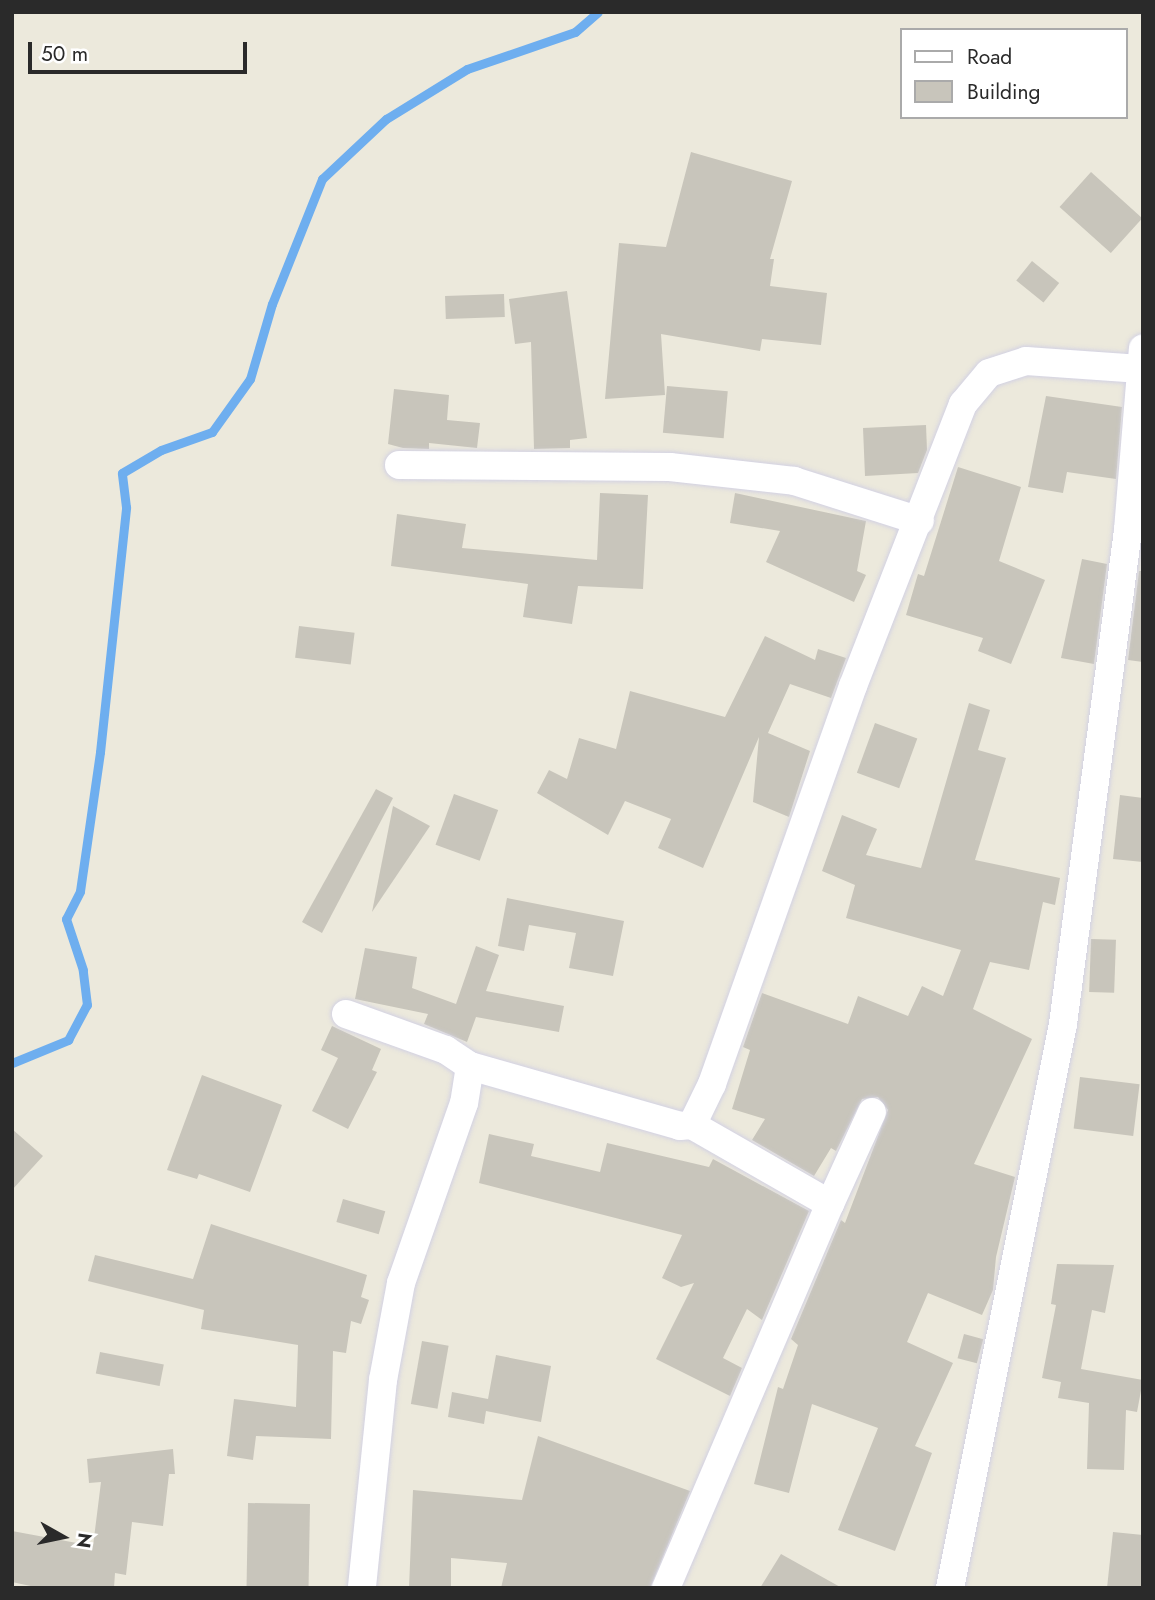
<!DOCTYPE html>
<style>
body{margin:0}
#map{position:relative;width:1155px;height:1600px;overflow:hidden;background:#ece9dc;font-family:Jost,sans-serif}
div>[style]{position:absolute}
.stream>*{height:9px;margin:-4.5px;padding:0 4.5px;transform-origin:4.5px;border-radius:4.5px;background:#6eaeef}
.building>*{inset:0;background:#c8c5bb;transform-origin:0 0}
.roads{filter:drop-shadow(0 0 2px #d2d1e3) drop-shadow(0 0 2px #d2d1e3)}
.minor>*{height:28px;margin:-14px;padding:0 14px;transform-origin:14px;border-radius:14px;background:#fff}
span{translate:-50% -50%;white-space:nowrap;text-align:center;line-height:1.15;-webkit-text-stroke:7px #fff;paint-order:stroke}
.frame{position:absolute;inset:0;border:14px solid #2a2a2a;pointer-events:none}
.legend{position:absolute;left:900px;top:28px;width:228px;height:91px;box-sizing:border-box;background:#fff;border:2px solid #aaa;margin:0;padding:9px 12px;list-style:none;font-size:21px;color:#2a2a2a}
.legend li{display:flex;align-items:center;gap:14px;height:35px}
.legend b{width:35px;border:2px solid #aaa}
.north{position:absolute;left:28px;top:1502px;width:70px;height:70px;-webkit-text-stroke:5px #fff;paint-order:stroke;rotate:99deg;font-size:19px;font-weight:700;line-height:28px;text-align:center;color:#2a2a2a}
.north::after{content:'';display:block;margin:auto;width:24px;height:32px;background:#2a2a2a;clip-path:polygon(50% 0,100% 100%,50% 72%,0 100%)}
.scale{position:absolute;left:28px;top:42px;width:219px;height:32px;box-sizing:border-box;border:4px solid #2a2a2a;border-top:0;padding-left:9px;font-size:21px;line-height:24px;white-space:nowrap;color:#2a2a2a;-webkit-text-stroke:5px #fff;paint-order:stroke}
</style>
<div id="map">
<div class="stream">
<div style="left:12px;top:1063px;width:61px;rotate:-22.3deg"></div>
<div style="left:68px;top:1040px;width:40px;rotate:-62deg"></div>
<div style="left:87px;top:1005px;width:35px;rotate:-97deg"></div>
<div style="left:83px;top:970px;width:54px;rotate:-108.4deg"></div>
<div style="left:66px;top:919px;width:31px;rotate:-63deg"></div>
<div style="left:80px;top:891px;width:140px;rotate:-81.8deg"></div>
<div style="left:100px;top:752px;width:246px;rotate:-83.9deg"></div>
<div style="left:126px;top:507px;width:34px;rotate:-97deg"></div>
<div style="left:122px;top:473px;width:45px;rotate:-30.5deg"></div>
<div style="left:161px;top:450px;width:54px;rotate:-19.4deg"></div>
<div style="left:212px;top:432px;width:65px;rotate:-54.4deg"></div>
<div style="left:250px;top:379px;width:78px;rotate:-73.7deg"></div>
<div style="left:272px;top:304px;width:135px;rotate:-68.2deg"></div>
<div style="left:322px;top:179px;width:88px;rotate:-43.2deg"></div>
<div style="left:386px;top:119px;width:95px;rotate:-31.7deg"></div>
<div style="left:467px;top:69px;width:114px;rotate:-18.9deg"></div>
<div style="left:575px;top:32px;width:30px;rotate:-41deg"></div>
</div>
<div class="building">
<div style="clip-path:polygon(691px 152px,792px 181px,770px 259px,774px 259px,770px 286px,827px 293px,821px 345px,762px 339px,760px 351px,661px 334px,665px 395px,605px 399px,619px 243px,666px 247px)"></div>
<div style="left:1091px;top:172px;width:69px;height:47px;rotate:42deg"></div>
<div style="left:1032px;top:261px;width:35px;height:25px;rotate:39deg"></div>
<div style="clip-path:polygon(567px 291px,587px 438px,570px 440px,570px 448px,534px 449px,531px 342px,515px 344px,509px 299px)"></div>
<div style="left:504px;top:294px;width:23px;height:59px;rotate:88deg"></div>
<div style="left:667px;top:386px;width:61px;height:47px;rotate:5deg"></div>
<div style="clip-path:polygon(394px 389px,449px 395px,447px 420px,480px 423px,477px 448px,429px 443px,429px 449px,403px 448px,388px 444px)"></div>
<div style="clip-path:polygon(1046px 396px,1122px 407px,1116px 479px,1067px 472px,1063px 493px,1028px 487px)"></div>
<div style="clip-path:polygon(926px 425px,927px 450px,918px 473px,865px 476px,863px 428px)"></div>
<div style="clip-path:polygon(958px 467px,1021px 487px,999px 561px,1045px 580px,1011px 664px,978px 651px,983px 638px,906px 615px,918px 574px,924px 576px)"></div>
<div style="clip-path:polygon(600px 493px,648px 495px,643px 589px,578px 586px,572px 624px,523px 617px,528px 584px,391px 566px,397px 514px,466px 524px,462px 548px,597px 560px)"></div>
<div style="clip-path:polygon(735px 493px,866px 521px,857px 571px,866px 575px,854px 602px,766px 562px,780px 531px,730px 523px)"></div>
<div style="clip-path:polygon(1082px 559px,1107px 564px,1094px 664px,1061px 658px)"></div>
<div style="clip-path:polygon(1139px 571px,1143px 571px,1143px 662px,1128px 660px)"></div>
<div style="left:299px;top:626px;width:56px;height:32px;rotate:7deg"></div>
<div style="clip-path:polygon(765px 636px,815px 660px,818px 649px,846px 658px,831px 698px,790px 684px,768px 733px,810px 751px,789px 817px,753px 802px,759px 737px,703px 868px,658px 848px,671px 819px,625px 801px,608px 835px,537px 793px,549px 770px,567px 779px,579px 738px,616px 749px,630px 691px,725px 717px)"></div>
<div style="clip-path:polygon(969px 703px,990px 710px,978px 750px,1006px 758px,975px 860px,1060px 878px,1055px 905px,1043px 902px,1029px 970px,990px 962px,973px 1009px,1032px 1039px,974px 1164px,1015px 1177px,996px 1257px,993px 1290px,982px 1315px,928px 1293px,907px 1342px,953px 1363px,915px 1446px,932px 1453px,895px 1551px,838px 1530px,878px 1428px,812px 1404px,789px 1493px,754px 1484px,778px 1387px,783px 1389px,798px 1345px,791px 1339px,841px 1220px,845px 1223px,888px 1110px,878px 1097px,862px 1099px,836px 1151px,831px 1148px,814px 1176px,752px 1140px,765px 1119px,732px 1109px,750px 1050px,743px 1047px,762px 993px,848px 1024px,858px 996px,908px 1016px,922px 986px,943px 996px,961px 950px,846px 918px,855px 885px,822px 871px,842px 815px,877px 829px,866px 855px,921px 868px)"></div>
<div style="left:875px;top:723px;width:45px;height:53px;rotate:20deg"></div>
<div style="clip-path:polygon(376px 789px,393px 798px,322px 933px,302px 922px)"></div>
<div style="left:454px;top:794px;width:47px;height:54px;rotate:20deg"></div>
<div style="clip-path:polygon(1120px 795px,1143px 798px,1143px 862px,1113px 859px)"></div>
<div style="clip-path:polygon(393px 806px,430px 826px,372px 912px)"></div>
<div style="clip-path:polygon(507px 898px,624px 921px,613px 976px,569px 968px,576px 933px,529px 925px,524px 951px,498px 946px)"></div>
<div style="left:1091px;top:939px;width:25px;height:53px;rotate:2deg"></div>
<div style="clip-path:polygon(476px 946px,499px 955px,486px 991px,564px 1006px,559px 1032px,476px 1017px,467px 1042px,424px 1024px,428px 1014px,355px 999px,365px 948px,417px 957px,412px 988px,456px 1004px)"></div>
<div style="clip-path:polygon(332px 1026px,381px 1049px,372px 1070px,377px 1072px,348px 1129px,312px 1111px,338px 1058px,321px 1050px)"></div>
<div style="clip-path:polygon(202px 1075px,282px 1105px,250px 1192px,199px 1174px,197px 1179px,167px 1170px)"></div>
<div style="left:1080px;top:1077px;width:60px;height:52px;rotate:7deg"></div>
<div style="clip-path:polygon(12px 1129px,43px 1156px,12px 1190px)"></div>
<div style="clip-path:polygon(489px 1134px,534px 1144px,531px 1156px,600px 1172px,607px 1143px,709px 1167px,713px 1159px,809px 1211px,762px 1320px,747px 1309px,723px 1358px,742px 1368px,730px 1396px,656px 1359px,694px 1283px,681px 1287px,662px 1278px,682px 1235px,479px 1183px)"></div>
<div style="left:343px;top:1199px;width:44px;height:24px;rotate:16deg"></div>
<div style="clip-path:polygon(211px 1224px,367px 1275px,361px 1297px,369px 1300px,361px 1324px,351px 1321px,346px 1353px,333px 1351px,331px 1439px,256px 1436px,253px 1460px,227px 1456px,234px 1399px,296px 1407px,298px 1345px,201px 1329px,204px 1310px,88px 1281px,95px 1255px,193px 1279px)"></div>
<div style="clip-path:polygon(1057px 1264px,1114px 1265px,1105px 1313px,1092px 1310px,1081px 1369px,1143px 1380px,1137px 1412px,1126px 1410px,1124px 1470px,1087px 1469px,1089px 1403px,1058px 1398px,1061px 1382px,1042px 1378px,1056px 1305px,1051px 1304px)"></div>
<div style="left:964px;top:1334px;width:20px;height:25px;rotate:15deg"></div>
<div style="left:422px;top:1341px;width:27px;height:64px;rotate:10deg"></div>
<div style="left:100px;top:1352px;width:65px;height:22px;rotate:11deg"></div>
<div style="clip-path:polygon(496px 1355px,551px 1366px,541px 1422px,486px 1411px,484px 1424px,448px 1417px,452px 1392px,488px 1399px)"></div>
<div style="clip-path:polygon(538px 1436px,690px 1491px,650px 1588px,501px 1588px,507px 1563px,451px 1558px,451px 1588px,409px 1588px,413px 1490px,522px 1500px)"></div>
<div style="clip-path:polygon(173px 1449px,175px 1474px,169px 1474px,163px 1526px,132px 1522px,126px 1575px,115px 1573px,114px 1588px,40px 1588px,12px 1582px,12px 1531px,93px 1546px,101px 1482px,89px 1483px,87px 1459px)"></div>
<div style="left:248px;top:1503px;width:62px;height:85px;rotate:1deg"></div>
<div style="clip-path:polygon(1113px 1532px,1143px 1535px,1143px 1588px,1107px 1588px)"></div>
<div style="clip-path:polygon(781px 1554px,842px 1588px,760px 1588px)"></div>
</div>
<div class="roads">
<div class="minor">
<div style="left:399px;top:465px;width:271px;rotate:0.4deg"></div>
<div style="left:670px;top:467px;width:125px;rotate:6.4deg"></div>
<div style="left:794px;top:481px;width:132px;rotate:17.6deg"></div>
<div style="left:346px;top:1014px;width:106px;rotate:19.8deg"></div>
<div style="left:446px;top:1050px;width:29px;rotate:34deg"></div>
<div style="left:470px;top:1066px;width:37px;rotate:99deg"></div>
<div style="left:464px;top:1103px;width:191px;rotate:109.3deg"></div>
<div style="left:401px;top:1283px;width:99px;rotate:100.5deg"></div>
<div style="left:383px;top:1380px;width:209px;rotate:95.8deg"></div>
<div style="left:470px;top:1066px;width:218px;rotate:15.9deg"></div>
<div style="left:680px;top:1126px;width:12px;rotate:-5deg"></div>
<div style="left:692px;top:1125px;width:46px;rotate:-64deg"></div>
<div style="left:712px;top:1084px;width:422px;rotate:-70.5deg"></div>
<div style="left:853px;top:686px;width:303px;rotate:-68.7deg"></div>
<div style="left:963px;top:404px;width:40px;rotate:-50deg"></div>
<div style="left:989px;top:373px;width:39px;rotate:-18deg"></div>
<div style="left:1026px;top:361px;width:115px;rotate:4deg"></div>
<div style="left:692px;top:1125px;width:159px;rotate:29.8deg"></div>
<div style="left:830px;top:1204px;width:101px;rotate:-65.5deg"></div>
<div style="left:666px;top:1588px;width:418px;rotate:-66.9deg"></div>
<div style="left:950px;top:1588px;width:575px;rotate:-78.67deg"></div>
<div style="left:1063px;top:1024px;width:498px;rotate:-82.5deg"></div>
<div style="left:1128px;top:530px;width:182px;rotate:-85.3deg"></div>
</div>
</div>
<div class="frame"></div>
<ul class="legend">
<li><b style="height:9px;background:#fff"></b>Road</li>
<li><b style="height:19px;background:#c8c5bb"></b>Building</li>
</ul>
<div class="north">N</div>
<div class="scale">50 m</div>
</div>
